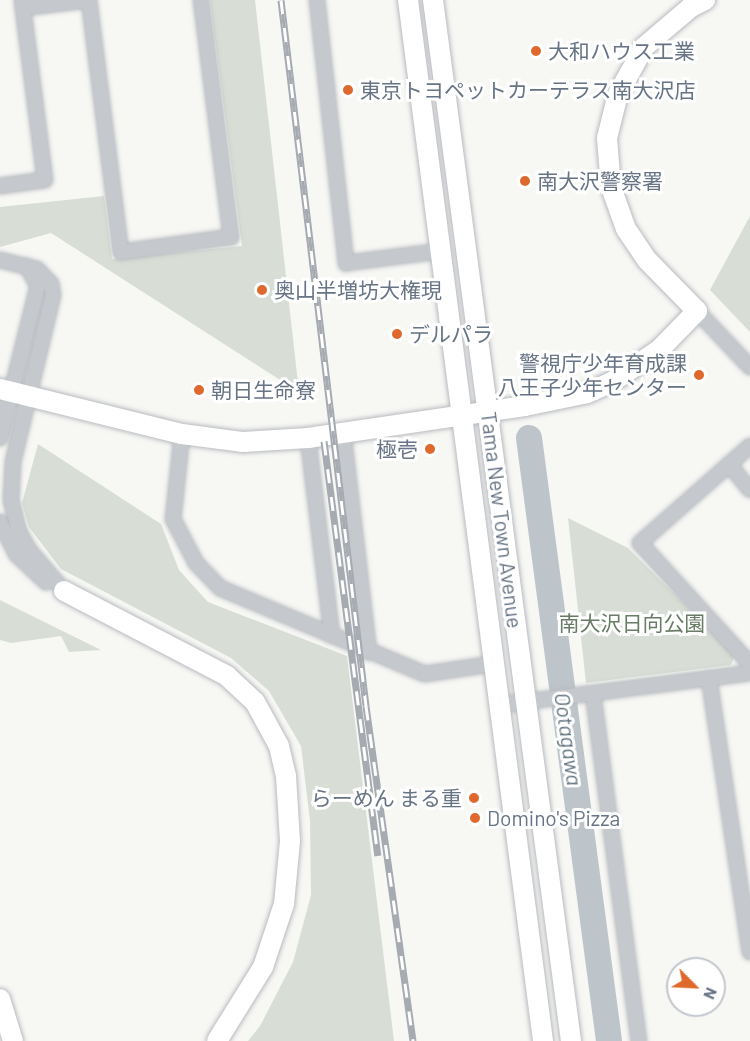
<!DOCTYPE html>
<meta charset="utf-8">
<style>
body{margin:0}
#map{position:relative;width:750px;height:1041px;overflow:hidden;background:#f7f7f4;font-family:Barlow,"Noto Sans JP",sans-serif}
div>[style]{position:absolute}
.green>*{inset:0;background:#d8ded5}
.river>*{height:26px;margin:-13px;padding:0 13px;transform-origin:13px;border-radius:13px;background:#bdc5cb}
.roads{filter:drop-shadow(0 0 2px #b8bbc0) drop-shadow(0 0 2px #b8bbc0)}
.street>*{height:14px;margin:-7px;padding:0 7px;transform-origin:7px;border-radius:7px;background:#c5c8cc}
.secondary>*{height:20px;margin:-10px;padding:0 10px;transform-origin:10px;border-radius:10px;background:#fff}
.rail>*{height:7px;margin-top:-3.5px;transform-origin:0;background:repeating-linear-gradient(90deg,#fff 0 14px,#a6aab1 0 28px);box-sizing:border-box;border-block:2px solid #a6aab1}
.dots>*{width:16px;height:16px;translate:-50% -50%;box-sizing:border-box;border:3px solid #fff;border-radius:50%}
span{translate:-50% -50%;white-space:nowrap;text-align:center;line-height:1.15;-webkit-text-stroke:6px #fff;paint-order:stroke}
.poi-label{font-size:21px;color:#677485}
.left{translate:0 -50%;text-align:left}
.right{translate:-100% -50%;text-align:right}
.street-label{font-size:21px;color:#677485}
.park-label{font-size:21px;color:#687c66}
.water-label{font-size:22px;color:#637580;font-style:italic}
.north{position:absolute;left:666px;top:957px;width:60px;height:60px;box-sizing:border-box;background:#fff;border:2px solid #c2c7ce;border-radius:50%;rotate:114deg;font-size:16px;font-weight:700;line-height:24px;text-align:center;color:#677485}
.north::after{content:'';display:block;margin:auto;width:21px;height:27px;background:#df692c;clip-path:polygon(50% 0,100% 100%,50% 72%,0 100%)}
</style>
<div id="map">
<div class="green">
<div style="clip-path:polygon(210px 0,255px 0,299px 392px,51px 233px,0 247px,0 207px,104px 196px,112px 259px,242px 246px)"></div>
<div style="clip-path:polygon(750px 216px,750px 332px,710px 290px)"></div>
<div style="clip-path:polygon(38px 444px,161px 524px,179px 570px,208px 602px,347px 656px,394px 1041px,248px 1041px,260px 1026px,293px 962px,311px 895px,310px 821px,301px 746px,269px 691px,231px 658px,61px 569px,29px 527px,22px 503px)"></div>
<div style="clip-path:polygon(568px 518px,628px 548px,735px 654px,731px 665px,586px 683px)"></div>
<div style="clip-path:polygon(0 600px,101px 650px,69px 652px,61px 636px,11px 643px,0 640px)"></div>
</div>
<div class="river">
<div style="left:529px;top:438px;width:608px;rotate:82.44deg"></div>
</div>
<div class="roads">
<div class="street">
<div style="left:89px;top:0;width:254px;rotate:82.8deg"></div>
<div style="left:121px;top:252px;width:111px;rotate:-7.8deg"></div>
<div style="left:231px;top:237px;width:239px;rotate:-97.2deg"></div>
<div style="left:317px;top:0;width:265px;rotate:83.7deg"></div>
<div style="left:346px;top:263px;width:96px;rotate:-7.2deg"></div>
<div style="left:23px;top:8px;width:66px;rotate:-6.9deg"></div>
<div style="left:0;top:186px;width:45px;rotate:-7.6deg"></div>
<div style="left:45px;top:180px;width:181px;rotate:-97.3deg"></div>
<div style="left:0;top:260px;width:38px;rotate:14deg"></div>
<div style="left:37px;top:269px;width:21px;rotate:47deg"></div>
<div style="left:51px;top:284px;width:11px;rotate:80deg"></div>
<div style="left:53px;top:295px;width:172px;rotate:103.5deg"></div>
<div style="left:13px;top:462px;width:38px;rotate:93deg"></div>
<div style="left:11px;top:500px;width:33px;rotate:76deg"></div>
<div style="left:19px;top:532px;width:21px;rotate:61deg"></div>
<div style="left:29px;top:550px;width:54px;rotate:49.5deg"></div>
<div style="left:697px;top:311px;width:77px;rotate:46.6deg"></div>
<div style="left:343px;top:432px;width:222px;rotate:83.3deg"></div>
<div style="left:182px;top:434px;width:85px;rotate:96deg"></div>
<div style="left:173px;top:519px;width:50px;rotate:62.4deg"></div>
<div style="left:196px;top:563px;width:35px;rotate:46deg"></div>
<div style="left:220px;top:588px;width:222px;rotate:22.8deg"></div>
<div style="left:425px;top:674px;width:69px;rotate:-8.4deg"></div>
<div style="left:0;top:438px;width:157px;rotate:-76deg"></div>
<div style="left:38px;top:286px;width:23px;rotate:-119deg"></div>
<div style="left:308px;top:438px;width:199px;rotate:83.1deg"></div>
<div style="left:750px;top:446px;width:147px;rotate:138.6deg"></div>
<div style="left:640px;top:543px;width:164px;rotate:47.7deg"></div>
<div style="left:729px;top:464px;width:33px;rotate:51deg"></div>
<div style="left:0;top:522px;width:37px;rotate:63deg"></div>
<div style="left:17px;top:555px;width:40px;rotate:43deg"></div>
<div style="left:709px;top:678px;width:277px;rotate:81.5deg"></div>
<div style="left:593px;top:693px;width:351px;rotate:82.5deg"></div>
<div style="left:500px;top:705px;width:252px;rotate:-7.3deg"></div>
</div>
<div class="secondary">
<div style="left:408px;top:0;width:1050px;rotate:82.61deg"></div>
<div style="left:433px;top:0;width:1050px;rotate:82.45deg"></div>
<div style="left:0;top:389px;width:187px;rotate:13.9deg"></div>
<div style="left:182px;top:434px;width:62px;rotate:7.5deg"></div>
<div style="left:243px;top:442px;width:65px;rotate:-3.5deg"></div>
<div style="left:308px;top:438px;width:219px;rotate:-8.4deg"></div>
<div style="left:525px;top:406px;width:63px;rotate:-11.8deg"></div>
<div style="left:587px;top:393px;width:27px;rotate:-24deg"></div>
<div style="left:612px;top:382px;width:58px;rotate:-34.5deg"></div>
<div style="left:660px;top:349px;width:53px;rotate:-45.8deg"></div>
<div style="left:697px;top:311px;width:71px;rotate:-134.4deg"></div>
<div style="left:647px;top:260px;width:37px;rotate:-124deg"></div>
<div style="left:626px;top:229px;width:45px;rotate:-109.7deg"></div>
<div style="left:611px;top:187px;width:49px;rotate:-94.7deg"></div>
<div style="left:607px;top:138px;width:45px;rotate:-76deg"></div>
<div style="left:618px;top:94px;width:54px;rotate:-61deg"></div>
<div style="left:644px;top:47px;width:62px;rotate:-40.4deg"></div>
<div style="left:691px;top:7px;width:16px;rotate:-27deg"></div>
<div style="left:64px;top:591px;width:184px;rotate:27.5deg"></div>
<div style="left:227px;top:676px;width:38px;rotate:43deg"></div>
<div style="left:255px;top:702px;width:50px;rotate:61.4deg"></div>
<div style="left:279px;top:746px;width:31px;rotate:77deg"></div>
<div style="left:286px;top:776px;width:65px;rotate:86.5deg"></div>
<div style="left:290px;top:841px;width:63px;rotate:95.4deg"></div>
<div style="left:284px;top:904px;width:66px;rotate:108.4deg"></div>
<div style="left:263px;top:967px;width:87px;rotate:121.9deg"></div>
<div style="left:0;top:999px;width:44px;rotate:72.8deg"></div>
</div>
</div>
<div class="rail">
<div style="left:281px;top:0;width:711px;rotate:83.13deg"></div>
<div style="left:366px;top:706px;width:338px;rotate:82deg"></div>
<div style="left:324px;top:441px;width:418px;rotate:82.6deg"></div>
</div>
<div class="dots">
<div style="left:536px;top:51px;background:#df692c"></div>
<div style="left:348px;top:90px;background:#df692c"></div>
<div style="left:525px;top:181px;background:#df692c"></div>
<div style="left:262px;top:290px;background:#df692c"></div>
<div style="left:397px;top:334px;background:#df692c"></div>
<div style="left:699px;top:375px;background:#df692c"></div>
<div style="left:199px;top:390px;background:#df692c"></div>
<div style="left:430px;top:449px;background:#df692c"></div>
<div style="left:474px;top:798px;background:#df692c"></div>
<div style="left:475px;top:818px;background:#df692c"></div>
</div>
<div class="poi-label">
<span class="left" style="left:548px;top:51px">大和ハウス工業</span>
<span class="left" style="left:360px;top:90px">東京トヨペットカーテラス南大沢店</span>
<span class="left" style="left:537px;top:181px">南大沢警察署</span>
<span class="left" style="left:274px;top:290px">奥山半増坊大権現</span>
<span class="left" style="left:409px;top:334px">デルパラ</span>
<span class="right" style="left:687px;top:375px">警視庁少年育成課<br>八王子少年センター</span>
<span class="left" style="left:211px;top:390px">朝日生命寮</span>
<span class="right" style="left:418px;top:449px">極壱</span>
<span class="right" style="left:462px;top:798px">らーめん まる重</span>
<span class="left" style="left:487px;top:818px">Domino's Pizza</span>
</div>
<div class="street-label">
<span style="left:502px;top:520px;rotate:83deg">Tama New Town Avenue</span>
</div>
<div class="park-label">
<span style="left:632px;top:623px">南大沢日向公園</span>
</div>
<div class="water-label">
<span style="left:569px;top:739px;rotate:82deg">Ootagawa</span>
</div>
<div class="north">N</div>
</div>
